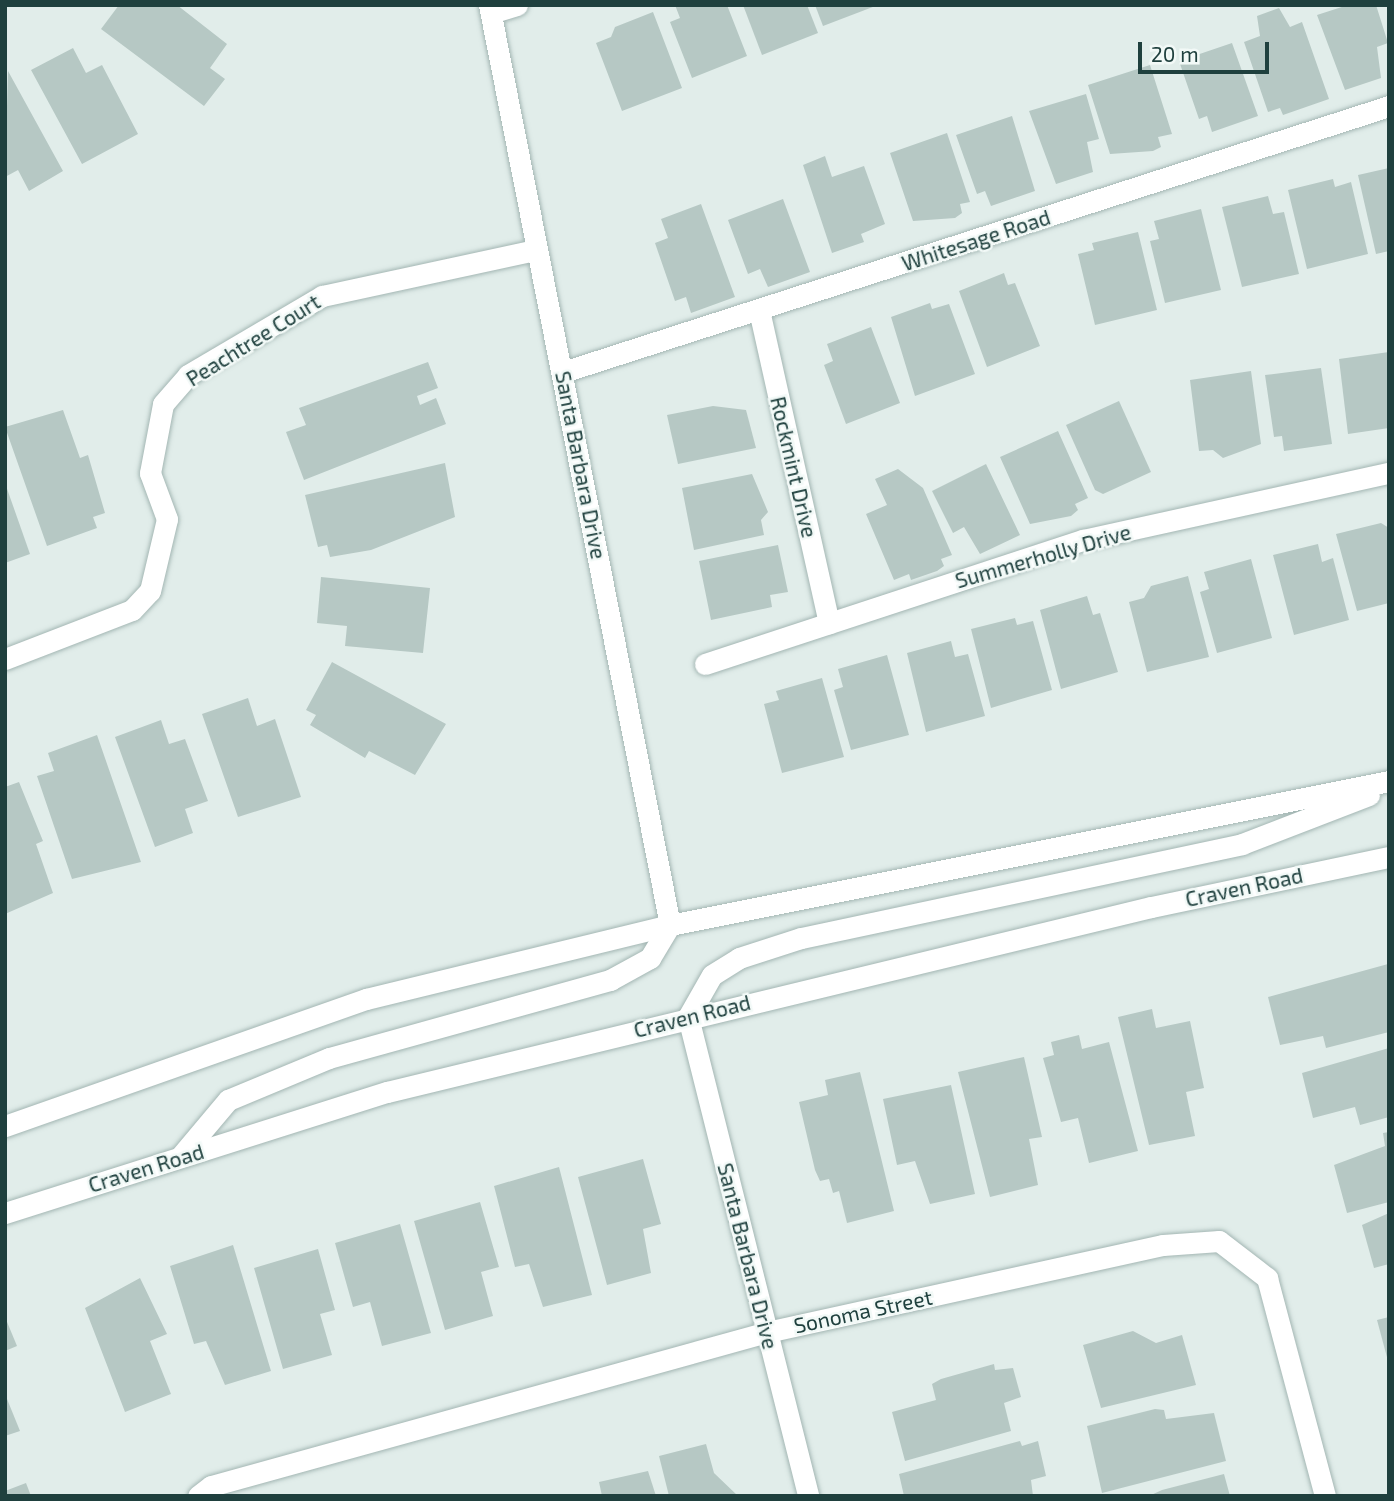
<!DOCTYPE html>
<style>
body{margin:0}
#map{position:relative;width:1394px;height:1501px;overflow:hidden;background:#e1edea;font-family:"Exo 2",sans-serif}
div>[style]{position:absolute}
.building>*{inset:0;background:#b6c8c4}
.roads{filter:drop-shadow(0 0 2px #a3b6b3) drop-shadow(0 0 2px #a3b6b3)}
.street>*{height:21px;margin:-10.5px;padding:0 10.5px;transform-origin:10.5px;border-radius:10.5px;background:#fff}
.secondary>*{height:21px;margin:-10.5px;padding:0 10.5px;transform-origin:10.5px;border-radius:10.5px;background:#fff}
span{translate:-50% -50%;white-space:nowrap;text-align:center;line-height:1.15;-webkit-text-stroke:5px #f2f9f7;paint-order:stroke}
.street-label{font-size:21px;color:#1f403e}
.frame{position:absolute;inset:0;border:7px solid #1f403e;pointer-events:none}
.scale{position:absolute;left:1138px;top:42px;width:131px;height:32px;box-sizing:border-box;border:4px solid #1f403e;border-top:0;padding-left:9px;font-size:21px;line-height:24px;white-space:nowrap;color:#1f403e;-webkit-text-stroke:5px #f2f9f7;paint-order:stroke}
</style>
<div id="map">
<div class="building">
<div style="clip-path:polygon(119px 5px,177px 5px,227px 44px,210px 68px,225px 79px,204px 106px,101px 29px)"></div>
<div style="clip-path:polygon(675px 5px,727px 5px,747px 56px,692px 78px,670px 22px,680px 18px)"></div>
<div style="clip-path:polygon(743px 5px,807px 5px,818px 33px,762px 55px)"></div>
<div style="clip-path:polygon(815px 5px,878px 5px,823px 26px)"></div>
<div style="clip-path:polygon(1348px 5px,1376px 5px,1388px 43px,1377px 47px,1381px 78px,1345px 90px,1317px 15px)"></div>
<div style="clip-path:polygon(1279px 8px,1290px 27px,1302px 22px,1329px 99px,1283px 115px,1280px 108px,1268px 112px,1244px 42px,1260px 36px,1257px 16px)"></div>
<div style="clip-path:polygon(653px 12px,682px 88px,622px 111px,596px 43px,611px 37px,615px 27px)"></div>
<div style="clip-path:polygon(1232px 43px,1258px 116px,1212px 132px,1207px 116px,1199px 119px,1179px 61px)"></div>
<div style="clip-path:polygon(73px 48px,86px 73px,102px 65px,138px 134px,82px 164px,31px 70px)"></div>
<div style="clip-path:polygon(1150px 65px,1172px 134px,1158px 137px,1161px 147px,1153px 151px,1110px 154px,1088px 85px)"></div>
<div style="clip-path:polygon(8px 71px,63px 171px,29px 191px,18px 170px,5px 177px)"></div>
<div style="clip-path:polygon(1086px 94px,1099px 139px,1087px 142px,1093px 172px,1056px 184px,1029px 111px)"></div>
<div style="clip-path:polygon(1012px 116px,1035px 191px,991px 206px,985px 191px,977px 194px,956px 135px)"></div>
<div style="clip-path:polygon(947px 133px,970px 202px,960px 204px,962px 213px,955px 218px,913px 221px,890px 153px)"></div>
<div style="clip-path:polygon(825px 156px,832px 177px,864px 166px,885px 224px,861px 234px,864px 242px,832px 253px,803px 165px)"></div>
<div style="clip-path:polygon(1389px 168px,1389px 251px,1376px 254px,1358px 175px)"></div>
<div style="clip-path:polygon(1333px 179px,1335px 187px,1351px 182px,1368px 254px,1307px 269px,1288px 190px)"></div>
<div style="clip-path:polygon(1268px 196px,1273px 214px,1284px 212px,1299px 274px,1242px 287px,1222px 207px)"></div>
<div style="clip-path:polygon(783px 199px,810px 272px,768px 287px,760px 269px,748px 274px,728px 220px)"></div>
<div style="clip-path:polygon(701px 204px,735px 297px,691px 313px,686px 297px,675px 301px,655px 243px,668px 238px,661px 219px)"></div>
<div style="clip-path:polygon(1201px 209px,1221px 290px,1165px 303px,1150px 241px,1159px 239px,1154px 221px)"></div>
<div style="clip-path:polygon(1138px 232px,1157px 310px,1095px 325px,1078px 254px,1094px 250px,1092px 243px)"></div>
<div style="clip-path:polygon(1004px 273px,1008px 285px,1015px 283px,1040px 346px,987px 367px,959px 291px)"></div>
<div style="clip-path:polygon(930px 303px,932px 309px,949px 304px,975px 374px,915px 396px,891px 317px)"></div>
<div style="clip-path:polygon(871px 327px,900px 403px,846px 424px,824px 365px,833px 361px,827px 344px)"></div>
<div style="clip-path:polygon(1389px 352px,1389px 428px,1348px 434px,1339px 359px)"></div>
<div style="clip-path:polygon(428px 362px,438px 388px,417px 396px,420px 405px,436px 398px,446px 424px,304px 480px,286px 432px,306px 425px,299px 408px)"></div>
<div style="clip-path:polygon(1321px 368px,1332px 444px,1284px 451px,1282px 436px,1274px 437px,1265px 375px)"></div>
<div style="clip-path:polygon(1251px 371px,1261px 444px,1223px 458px,1213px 450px,1199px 451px,1190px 380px)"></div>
<div style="clip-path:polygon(1119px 401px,1151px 472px,1103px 494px,1095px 490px,1066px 425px)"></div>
<div style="clip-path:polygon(713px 406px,746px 410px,756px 448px,678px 464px,667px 415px)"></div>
<div style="clip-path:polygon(63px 410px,80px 458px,88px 455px,105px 513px,93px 517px,97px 528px,47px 546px,5px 427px)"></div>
<div style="clip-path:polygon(1058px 431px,1088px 498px,1075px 504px,1078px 510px,1071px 516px,1030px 524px,1000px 457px)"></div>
<div style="clip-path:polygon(445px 463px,455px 517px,371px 550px,330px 557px,327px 545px,318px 547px,305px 495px)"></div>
<div style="clip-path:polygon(986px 464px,1020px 535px,980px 554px,964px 527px,953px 533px,932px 491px)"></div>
<div style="clip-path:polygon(898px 469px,923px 488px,952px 555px,941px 559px,944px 566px,937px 571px,911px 580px,909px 574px,894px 580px,866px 514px,887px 505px,875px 479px)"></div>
<div style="clip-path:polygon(752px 474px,768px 512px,761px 520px,764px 535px,694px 550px,682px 488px)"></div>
<div style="clip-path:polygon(5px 483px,30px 554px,5px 563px)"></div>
<div style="clip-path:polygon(1381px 523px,1389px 528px,1389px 603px,1357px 611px,1336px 534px)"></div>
<div style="clip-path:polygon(1318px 544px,1322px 562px,1333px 558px,1349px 620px,1294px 635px,1273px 555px)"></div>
<div style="clip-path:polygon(778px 545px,788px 592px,770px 595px,772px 607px,711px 620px,699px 561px)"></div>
<div style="clip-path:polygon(1251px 559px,1272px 638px,1217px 653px,1200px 592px,1209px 589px,1204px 572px)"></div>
<div style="clip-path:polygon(1188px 576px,1209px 657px,1147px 672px,1129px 602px,1144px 598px,1151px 586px)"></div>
<div style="clip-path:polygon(321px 577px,430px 588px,423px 653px,345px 646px,347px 626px,317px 623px)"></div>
<div style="clip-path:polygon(1087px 596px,1093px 615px,1100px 613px,1118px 672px,1061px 689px,1040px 610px)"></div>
<div style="clip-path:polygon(1015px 618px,1017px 625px,1033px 621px,1052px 690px,991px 708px,971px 629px)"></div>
<div style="clip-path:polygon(951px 641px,955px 657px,968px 654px,985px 716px,926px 732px,907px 653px)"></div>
<div style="clip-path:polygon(887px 655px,909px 735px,851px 750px,834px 690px,843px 687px,838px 669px)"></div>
<div style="clip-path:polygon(332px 662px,446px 724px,415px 775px,369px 751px,365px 758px,310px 725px,316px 715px,306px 710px)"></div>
<div style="clip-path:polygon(822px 678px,844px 757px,782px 773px,764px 704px,779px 700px,776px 691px)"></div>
<div style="clip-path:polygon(248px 698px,257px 726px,275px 719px,301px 797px,238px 817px,202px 714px)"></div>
<div style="clip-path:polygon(161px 720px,169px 744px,185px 739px,208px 801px,185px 809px,193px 833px,155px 847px,115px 737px)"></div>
<div style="clip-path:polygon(97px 735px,141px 862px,72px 879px,37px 776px,54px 771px,48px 753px)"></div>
<div style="clip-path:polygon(19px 782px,43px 841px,36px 844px,53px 893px,5px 914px,5px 787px)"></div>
<div style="clip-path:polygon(1388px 964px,1389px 1032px,1326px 1048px,1323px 1036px,1280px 1045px,1268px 997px)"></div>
<div style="clip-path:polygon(1152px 1009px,1156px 1028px,1190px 1021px,1204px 1088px,1186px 1092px,1195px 1136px,1149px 1145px,1118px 1017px)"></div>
<div style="clip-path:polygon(1079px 1035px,1082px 1049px,1109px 1042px,1138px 1151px,1089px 1163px,1078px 1118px,1061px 1122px,1043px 1058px,1054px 1055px,1051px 1042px)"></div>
<div style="clip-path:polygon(1389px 1048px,1389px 1117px,1360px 1125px,1355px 1107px,1313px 1118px,1302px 1073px)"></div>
<div style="clip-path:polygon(1024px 1057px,1042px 1137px,1029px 1139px,1038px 1185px,990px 1197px,958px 1072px)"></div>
<div style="clip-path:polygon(860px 1072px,894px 1211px,847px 1223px,839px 1191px,833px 1193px,829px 1179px,820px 1181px,815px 1170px,799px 1102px,828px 1095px,825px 1080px)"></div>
<div style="clip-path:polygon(951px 1085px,975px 1194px,930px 1204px,915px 1161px,897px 1165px,883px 1099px)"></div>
<div style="clip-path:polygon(1389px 1132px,1389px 1202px,1347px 1213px,1334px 1165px,1385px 1146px,1383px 1133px)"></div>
<div style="clip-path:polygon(643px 1159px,661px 1224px,643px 1229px,651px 1273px,607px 1285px,578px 1177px)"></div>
<div style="clip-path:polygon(559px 1167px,592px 1295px,543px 1307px,529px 1264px,515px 1267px,494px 1186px)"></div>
<div style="clip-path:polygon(480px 1202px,499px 1267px,481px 1272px,493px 1316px,445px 1330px,414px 1221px)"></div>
<div style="clip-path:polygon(1389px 1213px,1389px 1264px,1374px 1268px,1362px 1225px)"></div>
<div style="clip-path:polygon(400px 1224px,431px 1333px,382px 1346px,370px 1302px,353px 1307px,335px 1243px)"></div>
<div style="clip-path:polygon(233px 1245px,271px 1371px,225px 1385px,206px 1341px,194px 1344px,170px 1266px)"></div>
<div style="clip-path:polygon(318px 1249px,335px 1310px,320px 1314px,332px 1355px,283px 1369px,254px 1268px)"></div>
<div style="clip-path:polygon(140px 1278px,167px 1334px,150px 1341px,171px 1394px,125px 1412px,85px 1308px)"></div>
<div style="clip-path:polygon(5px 1317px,17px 1346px,5px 1351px)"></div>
<div style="clip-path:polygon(1389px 1317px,1389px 1360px,1388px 1361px,1377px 1320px)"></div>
<div style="clip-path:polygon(1133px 1331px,1156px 1343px,1182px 1335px,1196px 1385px,1101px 1408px,1083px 1345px)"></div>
<div style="clip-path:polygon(994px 1364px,995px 1370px,1013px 1368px,1021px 1397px,1004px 1403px,1011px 1431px,905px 1461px,892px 1412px,936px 1400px,932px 1384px,941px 1379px)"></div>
<div style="clip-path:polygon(5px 1394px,20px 1431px,5px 1436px)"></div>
<div style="clip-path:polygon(1155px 1409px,1164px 1410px,1166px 1419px,1214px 1413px,1226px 1461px,1102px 1493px,1087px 1426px)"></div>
<div style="clip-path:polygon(1020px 1441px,1022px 1446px,1038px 1441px,1046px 1476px,1031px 1480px,1033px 1496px,904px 1496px,899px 1474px)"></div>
<div style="clip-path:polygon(706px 1444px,714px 1473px,738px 1496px,669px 1496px,659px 1456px)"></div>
<div style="clip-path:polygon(648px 1471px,656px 1496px,602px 1496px,599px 1482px)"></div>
<div style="clip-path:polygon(1224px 1474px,1230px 1496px,1149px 1496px,1162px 1490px)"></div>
<div style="clip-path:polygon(26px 1483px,31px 1496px,5px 1496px,5px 1491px)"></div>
</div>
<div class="roads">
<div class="street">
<div style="left:491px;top:13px;width:27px;rotate:-17deg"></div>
<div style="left:759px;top:310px;width:321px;rotate:77.4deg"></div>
<div style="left:563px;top:372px;width:868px;rotate:-17.85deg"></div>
<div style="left:5px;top:659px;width:136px;rotate:-21.1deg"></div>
<div style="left:132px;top:610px;width:26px;rotate:-47deg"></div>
<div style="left:150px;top:591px;width:74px;rotate:-76.7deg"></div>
<div style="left:167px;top:519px;width:49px;rotate:-110.3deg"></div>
<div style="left:150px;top:473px;width:70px;rotate:-79.3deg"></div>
<div style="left:163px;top:404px;width:38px;rotate:-49deg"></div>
<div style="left:188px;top:375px;width:156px;rotate:-30.5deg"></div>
<div style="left:322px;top:296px;width:217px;rotate:-12.2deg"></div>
<div style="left:705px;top:664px;width:398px;rotate:-18.2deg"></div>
<div style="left:1083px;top:540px;width:313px;rotate:-12.4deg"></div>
<div style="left:688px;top:1017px;width:494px;rotate:75.9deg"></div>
<div style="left:198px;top:1496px;width:16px;rotate:-38deg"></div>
<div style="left:211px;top:1486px;width:577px;rotate:-15.48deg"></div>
<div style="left:767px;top:1332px;width:405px;rotate:-12.4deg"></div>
<div style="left:1163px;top:1245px;width:56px;rotate:-4.1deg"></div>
<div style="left:1219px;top:1241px;width:61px;rotate:37.6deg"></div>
<div style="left:1267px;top:1278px;width:226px;rotate:75.1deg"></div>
</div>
<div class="secondary">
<div style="left:489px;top:5px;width:938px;rotate:78.87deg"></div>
<div style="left:688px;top:1017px;width:48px;rotate:-60.3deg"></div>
<div style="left:712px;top:975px;width:32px;rotate:-32deg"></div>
<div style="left:739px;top:958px;width:65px;rotate:-17.9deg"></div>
<div style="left:801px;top:938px;width:451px;rotate:-12deg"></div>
<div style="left:1242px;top:844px;width:136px;rotate:-21.1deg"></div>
<div style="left:5px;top:1126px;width:383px;rotate:-19.4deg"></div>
<div style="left:366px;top:999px;width:313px;rotate:-13.7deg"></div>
<div style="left:670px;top:925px;width:733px;rotate:-11.33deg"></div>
<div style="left:180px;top:1157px;width:75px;rotate:-49.9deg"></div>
<div style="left:228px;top:1100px;width:109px;rotate:-22.6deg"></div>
<div style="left:329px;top:1058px;width:292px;rotate:-15.5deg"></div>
<div style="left:610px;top:980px;width:46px;rotate:-28.8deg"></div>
<div style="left:650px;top:958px;width:39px;rotate:-59deg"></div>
<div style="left:5px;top:1213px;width:401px;rotate:-17.6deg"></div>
<div style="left:387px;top:1092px;width:786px;rotate:-13.61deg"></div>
<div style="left:1151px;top:907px;width:243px;rotate:-11.9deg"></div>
</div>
</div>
<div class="street-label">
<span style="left:976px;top:240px;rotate:-18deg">Whitesage Road</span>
<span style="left:253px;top:340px;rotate:-32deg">Peachtree Court</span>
<span style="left:581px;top:465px;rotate:79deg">Santa Barbara Drive</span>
<span style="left:794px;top:467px;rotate:77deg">Rockmint Drive</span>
<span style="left:1043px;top:556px;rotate:-16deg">Summerholly Drive</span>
<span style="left:1244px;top:887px;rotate:-12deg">Craven Road</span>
<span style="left:692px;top:1016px;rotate:-14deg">Craven Road</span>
<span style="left:146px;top:1168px;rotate:-17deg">Craven Road</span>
<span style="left:748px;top:1256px;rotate:76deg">Santa Barbara Drive</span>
<span style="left:863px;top:1311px;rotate:-12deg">Sonoma Street</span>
</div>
<div class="frame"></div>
<div class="scale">20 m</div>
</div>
